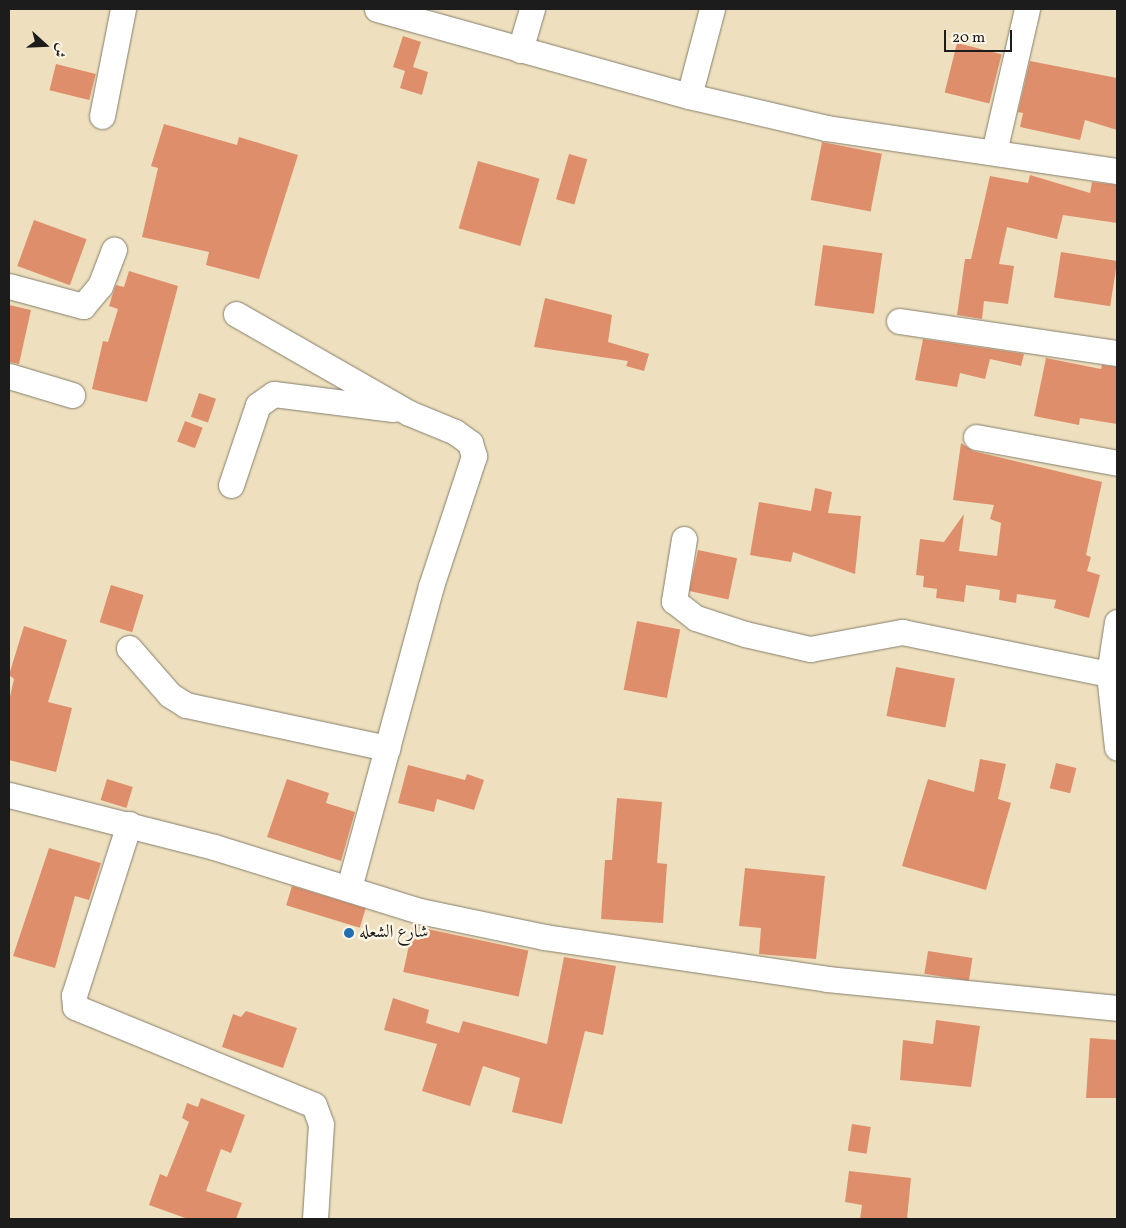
<!DOCTYPE html>
<meta charset="utf-8">
<style>
body{margin:0}
#map{position:relative;width:1126px;height:1228px;overflow:hidden;background:#eee0be;font-family:Vollkorn,Amiri,serif}
div>[style]{position:absolute}
.building>*{inset:0;background:#df8e6c;transform-origin:0 0}
.roads{filter:drop-shadow(0 0 1px #857e6d) drop-shadow(0 0 1px #857e6d)}
.street>*{height:25px;margin:-12.5px;padding:0 12.5px;transform-origin:12.5px;border-radius:12.5px;background:#fff}
.dots>*{width:14px;height:14px;translate:-50% -50%;box-sizing:border-box;border:2px solid #fcf5e5;border-radius:50%}
span{translate:-50% -50%;white-space:nowrap;text-align:center;line-height:1.15;-webkit-text-stroke:5px #fcf5e5;paint-order:stroke}
.poi-label{font-size:18px;color:#1c1c1c}
.left{translate:0 -50%;text-align:left}
.frame{position:absolute;inset:0;border:10px solid #1c1c1c;pointer-events:none}
.north{position:absolute;left:20px;top:20px;width:50px;height:50px;-webkit-text-stroke:4px #fcf5e5;paint-order:stroke;rotate:110deg;font-size:14px;font-weight:700;line-height:20px;text-align:center;color:#1c1c1c}
.north::after{content:'';display:block;margin:auto;width:18px;height:22px;background:#1c1c1c;clip-path:polygon(50% 0,100% 100%,50% 72%,0 100%)}
.scale{position:absolute;left:944px;top:30px;width:68px;height:22px;box-sizing:border-box;border:2px solid #1c1c1c;border-top:0;padding-left:6px;font-size:15px;line-height:18px;white-space:nowrap;color:#1c1c1c;-webkit-text-stroke:4px #fcf5e5;paint-order:stroke}
</style>
<div id="map">
<div class="building">
<div style="clip-path:polygon(403px 36px,421px 42px,413px 67px,428px 72px,422px 95px,400px 88px,405px 71px,393px 67px)"></div>
<div style="left:957px;top:43px;width:46px;height:51px;rotate:14deg"></div>
<div style="clip-path:polygon(1030px 61px,1117px 78px,1117px 130px,1085px 120px,1080px 140px,1020px 127px,1023px 113px,1018px 112px)"></div>
<div style="left:56px;top:64px;width:41px;height:27px;rotate:14deg"></div>
<div style="clip-path:polygon(164px 124px,237px 145px,239px 137px,298px 155px,259px 279px,206px 265px,209px 252px,142px 237px,158px 168px,151px 166px)"></div>
<div style="left:822px;top:142px;width:61px;height:59px;rotate:11deg"></div>
<div style="left:569px;top:154px;width:19px;height:47px;rotate:16deg"></div>
<div style="left:478px;top:161px;width:64px;height:70px;rotate:16deg"></div>
<div style="clip-path:polygon(1030px 175px,1090px 193px,1092px 182px,1117px 185px,1117px 223px,1063px 215px,1057px 239px,1007px 227px,999px 264px,1014px 266px,1008px 304px,984px 301px,982px 319px,957px 315px,965px 259px,971px 259px,990px 176px,1028px 183px)"></div>
<div style="left:34px;top:220px;width:56px;height:49px;rotate:20deg"></div>
<div style="left:823px;top:245px;width:60px;height:61px;rotate:8deg"></div>
<div style="left:1061px;top:252px;width:57px;height:46px;rotate:9deg"></div>
<div style="clip-path:polygon(129px 271px,178px 286px,147px 402px,92px 389px,103px 341px,108px 342px,118px 309px,109px 306px,113px 293px,116px 285px,124px 287px)"></div>
<div style="clip-path:polygon(545px 298px,612px 315px,608px 342px,649px 354px,644px 371px,626px 366px,628px 361px,534px 347px)"></div>
<div style="clip-path:polygon(9px 305px,31px 310px,19px 364px,9px 362px)"></div>
<div style="clip-path:polygon(923px 339px,1024px 354px,1021px 366px,990px 359px,985px 379px,960px 373px,957px 387px,915px 380px)"></div>
<div style="clip-path:polygon(1046px 358px,1101px 369px,1102px 365px,1117px 367px,1117px 424px,1080px 418px,1079px 425px,1034px 416px)"></div>
<div style="left:199px;top:393px;width:18px;height:25px;rotate:19deg"></div>
<div style="left:185px;top:421px;width:19px;height:22px;rotate:21deg"></div>
<div style="clip-path:polygon(961px 443px,973px 451px,1102px 482px,1086px 555px,1091px 557px,1087px 571px,1100px 575px,1089px 618px,1054px 608px,1056px 600px,1017px 594px,1016px 603px,999px 600px,1000px 590px,966px 585px,964px 602px,936px 598px,937px 589px,923px 587px,924px 576px,916px 575px,920px 539px,944px 542px,964px 514px,959px 551px,997px 556px,1001px 523px,990px 519px,994px 505px,953px 500px)"></div>
<div style="clip-path:polygon(815px 488px,832px 492px,828px 513px,861px 516px,855px 574px,793px 552px,791px 562px,750px 555px,759px 502px,811px 511px)"></div>
<div style="left:698px;top:550px;width:40px;height:42px;rotate:12deg"></div>
<div style="left:111px;top:585px;width:34px;height:39px;rotate:17deg"></div>
<div style="left:637px;top:621px;width:44px;height:70px;rotate:11deg"></div>
<div style="clip-path:polygon(24px 626px,67px 640px,48px 702px,72px 708px,56px 772px,9px 760px,9px 701px,14px 679px,9px 675px)"></div>
<div style="left:896px;top:667px;width:60px;height:50px;rotate:11deg"></div>
<div style="clip-path:polygon(980px 759px,1006px 764px,998px 799px,1011px 803px,986px 890px,902px 866px,928px 779px,974px 792px)"></div>
<div style="left:1056px;top:763px;width:21px;height:26px;rotate:14deg"></div>
<div style="clip-path:polygon(408px 765px,465px 780px,467px 774px,484px 780px,474px 810px,437px 799px,434px 812px,398px 803px)"></div>
<div style="left:107px;top:779px;width:27px;height:22px;rotate:17deg"></div>
<div style="clip-path:polygon(287px 779px,329px 793px,326px 803px,355px 812px,341px 861px,267px 837px)"></div>
<div style="clip-path:polygon(617px 798px,662px 802px,657px 863px,667px 864px,663px 923px,601px 919px,605px 860px,612px 860px)"></div>
<div style="clip-path:polygon(49px 848px,101px 863px,89px 900px,75px 896px,55px 968px,13px 956px)"></div>
<div style="clip-path:polygon(745px 868px,825px 876px,816px 959px,759px 954px,761px 928px,739px 926px)"></div>
<div style="left:292px;top:886px;width:77px;height:20px;rotate:17deg"></div>
<div style="left:413px;top:926px;width:118px;height:47px;rotate:12deg"></div>
<div style="left:928px;top:951px;width:45px;height:23px;rotate:9deg"></div>
<div style="clip-path:polygon(564px 957px,616px 966px,603px 1035px,585px 1031px,562px 1124px,512px 1112px,520px 1078px,483px 1066px,470px 1106px,422px 1091px,437px 1044px,384px 1030px,393px 998px,429px 1010px,426px 1023px,459px 1033px,463px 1021px,547px 1044px)"></div>
<div style="clip-path:polygon(246px 1011px,297px 1028px,283px 1068px,222px 1047px,233px 1014px,241px 1017px)"></div>
<div style="clip-path:polygon(936px 1020px,980px 1026px,971px 1087px,900px 1080px,903px 1040px,933px 1044px)"></div>
<div style="clip-path:polygon(1090px 1038px,1117px 1040px,1117px 1098px,1086px 1098px)"></div>
<div style="clip-path:polygon(201px 1098px,245px 1115px,231px 1153px,221px 1149px,206px 1191px,242px 1203px,236px 1219px,188px 1219px,149px 1205px,160px 1174px,167px 1177px,189px 1122px,182px 1118px,187px 1103px,198px 1107px)"></div>
<div style="left:852px;top:1124px;width:19px;height:27px;rotate:9deg"></div>
<div style="clip-path:polygon(849px 1171px,911px 1178px,907px 1219px,860px 1219px,862px 1205px,845px 1202px)"></div>
</div>
<div class="roads">
<div class="street">
<div style="left:377px;top:9px;width:324px;rotate:15.6deg"></div>
<div style="left:689px;top:96px;width:141px;rotate:13.1deg"></div>
<div style="left:826px;top:128px;width:294px;rotate:8.4deg"></div>
<div style="left:520px;top:50px;width:43px;rotate:-73.7deg"></div>
<div style="left:689px;top:96px;width:90px;rotate:-75.2deg"></div>
<div style="left:102px;top:116px;width:109px;rotate:-78.9deg"></div>
<div style="left:994px;top:152px;width:147px;rotate:-77deg"></div>
<div style="left:9px;top:286px;width:77px;rotate:15.1deg"></div>
<div style="left:83px;top:306px;width:26px;rotate:-50deg"></div>
<div style="left:100px;top:286px;width:39px;rotate:-69deg"></div>
<div style="left:236px;top:314px;width:199px;rotate:29.8deg"></div>
<div style="left:409px;top:413px;width:50px;rotate:22.4deg"></div>
<div style="left:455px;top:432px;width:19px;rotate:36deg"></div>
<div style="left:470px;top:443px;width:14px;rotate:73deg"></div>
<div style="left:474px;top:456px;width:137px;rotate:108.3deg"></div>
<div style="left:431px;top:586px;width:313px;rotate:105.2deg"></div>
<div style="left:899px;top:321px;width:220px;rotate:8.4deg"></div>
<div style="left:9px;top:376px;width:66px;rotate:16.8deg"></div>
<div style="left:976px;top:437px;width:143px;rotate:10.4deg"></div>
<div style="left:231px;top:485px;width:84px;rotate:-71.4deg"></div>
<div style="left:258px;top:405px;width:19px;rotate:-35deg"></div>
<div style="left:274px;top:394px;width:120px;rotate:7.2deg"></div>
<div style="left:684px;top:539px;width:63px;rotate:99.2deg"></div>
<div style="left:674px;top:601px;width:28px;rotate:38deg"></div>
<div style="left:696px;top:618px;width:52px;rotate:18.1deg"></div>
<div style="left:745px;top:634px;width:67px;rotate:13deg"></div>
<div style="left:810px;top:649px;width:94px;rotate:-10.5deg"></div>
<div style="left:902px;top:632px;width:211px;rotate:11.5deg"></div>
<div style="left:1117px;top:622px;width:53px;rotate:98.7deg"></div>
<div style="left:1109px;top:674px;width:74px;rotate:83.8deg"></div>
<div style="left:129px;top:648px;width:62px;rotate:48.9deg"></div>
<div style="left:170px;top:695px;width:19px;rotate:32deg"></div>
<div style="left:186px;top:705px;width:206px;rotate:12.1deg"></div>
<div style="left:9px;top:795px;width:211px;rotate:14.2deg"></div>
<div style="left:214px;top:847px;width:216px;rotate:17.3deg"></div>
<div style="left:420px;top:911px;width:127px;rotate:11.8deg"></div>
<div style="left:544px;top:937px;width:286px;rotate:8.4deg"></div>
<div style="left:827px;top:979px;width:291px;rotate:5.7deg"></div>
<div style="left:129px;top:824px;width:180px;rotate:107.8deg"></div>
<div style="left:74px;top:995px;width:12px;rotate:85deg"></div>
<div style="left:75px;top:1007px;width:258px;rotate:22.3deg"></div>
<div style="left:314px;top:1105px;width:20px;rotate:70deg"></div>
<div style="left:321px;top:1124px;width:95px;rotate:93.6deg"></div>
</div>
</div>
<div class="dots">
<div style="left:349px;top:933px;background:#1f6fb2"></div>
</div>
<div class="poi-label">
<span class="left" style="left:359px;top:933px">شارع الشعله</span>
</div>
<div class="frame"></div>
<div class="north">ش</div>
<div class="scale">20 m</div>
</div>
